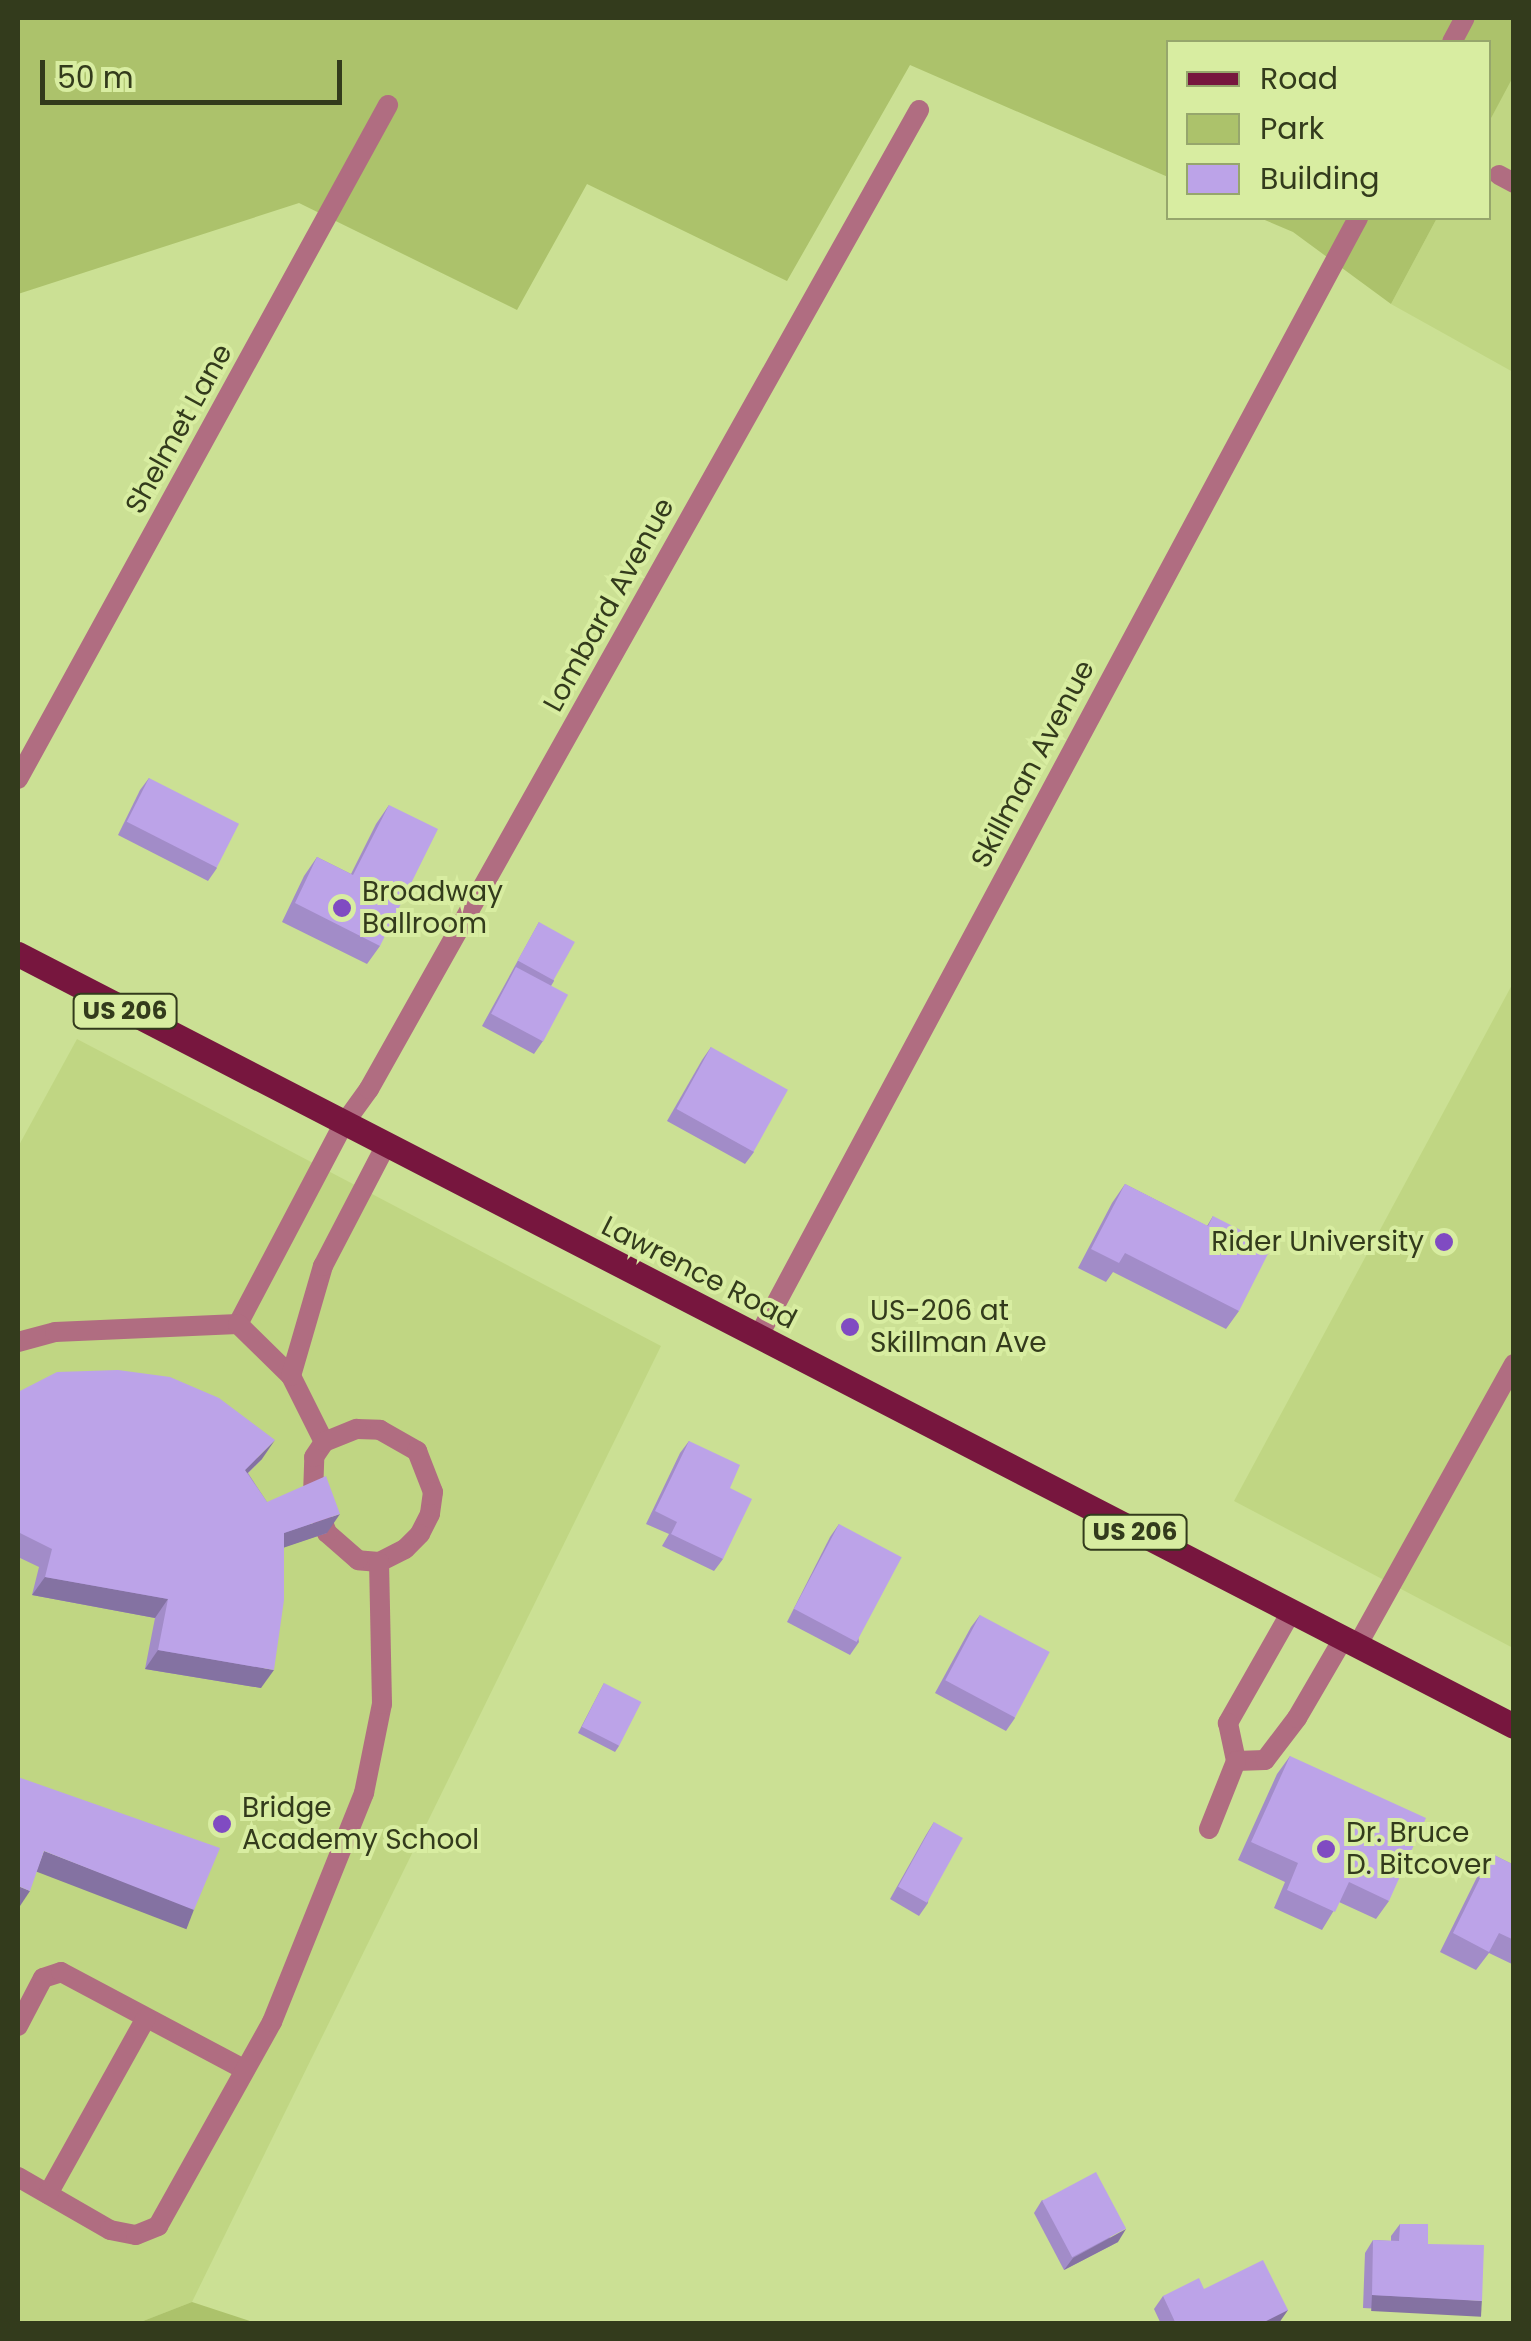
<!DOCTYPE html>
<style>
body{margin:0}
#map{position:relative;width:1531px;height:2341px;overflow:hidden;background:#cbe094;font-family:Poppins,sans-serif}
div>[style]{position:absolute}
.built>*{inset:0;background:#c0d683}
.green>*{inset:0;background:#acc26b}
.lane>*{height:20px;margin:-10px;padding:0 10px;transform-origin:10px;border-radius:10px;background:#b06d81}
.street>*{height:20px;margin:-10px;padding:0 10px;transform-origin:10px;border-radius:10px;background:#b06d81}
.primary>*{height:25px;margin:-12.5px;padding:0 12.5px;transform-origin:12.5px;border-radius:12.5px;background:#77163e}
.wall>*{inset:0;background:#a28cc8}
.shaded-wall>*{inset:0;background:#8472a2;transform-origin:0 0}
.building>*{inset:0;background:#bca3e8;transform-origin:0 0}
.dots>*{width:28px;height:28px;translate:-50% -50%;box-sizing:border-box;border:5px solid #d8eda1;border-radius:50%}
span{translate:-50% -50%;white-space:nowrap;text-align:center;line-height:1.15;-webkit-text-stroke:8px #d8eda1;paint-order:stroke}
.shield-label span{padding:2px 8px;background:#d8eda1;border:2px solid;border-radius:8px;-webkit-text-stroke-width:0}
.shield-label{font-size:25px;color:#333b1c;font-weight:700}
.street-label{font-size:28px;color:#333b1c}
.poi-label{font-size:28px;color:#333b1c}
.left{translate:0 -50%;text-align:left}
.right{translate:-100% -50%;text-align:right}
.frame{position:absolute;inset:0;border:20px solid #333b1c;pointer-events:none}
.legend{position:absolute;left:1166px;top:40px;width:325px;height:180px;box-sizing:border-box;background:#d8eda1;border:2px solid #96a66c;margin:0;padding:12px 18px;list-style:none;font-size:30px;color:#333b1c}
.legend li{display:flex;align-items:center;gap:20px;height:50px}
.legend b{width:50px;border:2px solid #96a66c}
.scale{position:absolute;left:40px;top:60px;width:302px;height:45px;box-sizing:border-box;border:5px solid #333b1c;border-top:0;padding-left:12px;font-size:30px;line-height:35px;white-space:nowrap;color:#333b1c;-webkit-text-stroke:8px #d8eda1;paint-order:stroke}
</style>
<div id="map">
<div class="built">
<div style="clip-path:polygon(1513px 75px,1513px 372px,1391px 304px,1437px 218px,1488px 218px,1489px 122px)"></div>
<div style="clip-path:polygon(1513px 983px,1513px 1648px,1234px 1501px)"></div>
<div style="clip-path:polygon(77px 1039px,661px 1346px,192px 2302px,138px 2323px,18px 2324px,18px 1147px)"></div>
</div>
<div class="green">
<div style="clip-path:polygon(18px 18px,1513px 18px,1514px 75px,1489px 122px,1488px 42px,1168px 42px,1168px 177px,910px 65px,787px 281px,587px 184px,517px 310px,299px 203px,18px 294px)"></div>
<div style="clip-path:polygon(1260px 218px,1437px 218px,1391px 304px,1293px 232px)"></div>
<div style="clip-path:polygon(192px 2302px,256px 2323px,138px 2323px)"></div>
</div>
<div class="lane">
<div style="left:1499px;top:175px;width:17px;rotate:28deg"></div>
<div style="left:238px;top:1324px;width:225px;rotate:-62.2deg"></div>
<div style="left:18px;top:1342px;width:38px;rotate:-15deg"></div>
<div style="left:55px;top:1332px;width:183px;rotate:-2.5deg"></div>
<div style="left:238px;top:1324px;width:74px;rotate:44.5deg"></div>
<div style="left:291px;top:1376px;width:74px;rotate:63.4deg"></div>
<div style="left:291px;top:1376px;width:115px;rotate:-73.8deg"></div>
<div style="left:323px;top:1266px;width:136px;rotate:-62.5deg"></div>
<div style="left:357px;top:1429px;width:23px;rotate:2deg"></div>
<div style="left:380px;top:1430px;width:43px;rotate:29.6deg"></div>
<div style="left:417px;top:1451px;width:44px;rotate:68.7deg"></div>
<div style="left:433px;top:1492px;width:22px;rotate:98deg"></div>
<div style="left:430px;top:1514px;width:22px;rotate:117deg"></div>
<div style="left:420px;top:1534px;width:21px;rotate:135deg"></div>
<div style="left:405px;top:1549px;width:29px;rotate:153deg"></div>
<div style="left:379px;top:1562px;width:21px;rotate:-175deg"></div>
<div style="left:358px;top:1560px;width:41px;rotate:-138.9deg"></div>
<div style="left:327px;top:1533px;width:40px;rotate:-110.2deg"></div>
<div style="left:313px;top:1495px;width:38px;rotate:-88deg"></div>
<div style="left:314px;top:1457px;width:18px;rotate:-56deg"></div>
<div style="left:324px;top:1442px;width:35px;rotate:-22deg"></div>
<div style="left:1291px;top:1612px;width:128px;rotate:119.6deg"></div>
<div style="left:1228px;top:1723px;width:39px;rotate:78deg"></div>
<div style="left:1236px;top:1761px;width:29px;rotate:-2deg"></div>
<div style="left:1265px;top:1760px;width:53px;rotate:-52.7deg"></div>
<div style="left:1297px;top:1718px;width:91px;rotate:-59.8deg"></div>
<div style="left:1357px;top:1646px;width:323px;rotate:-60.9deg"></div>
<div style="left:1209px;top:1829px;width:73px;rotate:-68.3deg"></div>
<div style="left:18px;top:2026px;width:54px;rotate:-62.5deg"></div>
<div style="left:43px;top:1978px;width:19px;rotate:-18deg"></div>
<div style="left:61px;top:1972px;width:208px;rotate:28deg"></div>
<div style="left:18px;top:2177px;width:106px;rotate:29.9deg"></div>
<div style="left:110px;top:2230px;width:26px;rotate:11deg"></div>
<div style="left:136px;top:2235px;width:24px;rotate:-22deg"></div>
<div style="left:158px;top:2226px;width:234px;rotate:-60.8deg"></div>
<div style="left:272px;top:2022px;width:247px;rotate:-68.1deg"></div>
<div style="left:364px;top:1793px;width:91px;rotate:-78.6deg"></div>
<div style="left:382px;top:1704px;width:142px;rotate:-91.2deg"></div>
<div style="left:48px;top:2194px;width:201px;rotate:-60.9deg"></div>
</div>
<div class="street">
<div style="left:1452px;top:42px;width:27px;rotate:-62deg"></div>
<div style="left:18px;top:779px;width:769px;rotate:-61.23deg"></div>
<div style="left:343px;top:1125px;width:44px;rotate:-54.2deg"></div>
<div style="left:369px;top:1089px;width:1123px;rotate:-60.67deg"></div>
<div style="left:758px;top:1337px;width:1270px;rotate:-61.8deg"></div>
</div>
<div class="primary">
<div style="left:18px;top:954px;width:1683px;rotate:27.3deg"></div>
</div>
<div class="wall">
<div style="clip-path:polygon(149px 778px,217px 868px,208px 881px,118px 835px,140px 790px)"></div>
<div style="clip-path:polygon(389px 805px,380px 946px,367px 964px,282px 922px,304px 876px,317px 857px,351px 874px,376px 824px)"></div>
<div style="clip-path:polygon(539px 922px,554px 981px,551px 986px,543px 1041px,534px 1054px,482px 1026px)"></div>
<div style="clip-path:polygon(711px 1047px,754px 1152px,745px 1164px,667px 1121px,702px 1060px)"></div>
<div style="clip-path:polygon(1125px 1184px,1207px 1226px,1213px 1216px,1239px 1311px,1226px 1329px,1113px 1272px,1106px 1282px,1078px 1268px,1112px 1203px)"></div>
<div style="clip-path:polygon(18px 1392px,262px 1459px,248px 1473px,267px 1502px,327px 1533px,284px 1547px,261px 1688px,145px 1669px,155px 1618px,32px 1595px,39px 1567px,18px 1557px)"></div>
<div style="clip-path:polygon(689px 1441px,730px 1488px,723px 1559px,714px 1571px,662px 1546px,669px 1534px,646px 1524px,680px 1453px)"></div>
<div style="clip-path:polygon(839px 1524px,859px 1642px,850px 1655px,787px 1622px,830px 1537px)"></div>
<div style="clip-path:polygon(980px 1615px,1015px 1718px,1006px 1731px,935px 1693px,971px 1627px)"></div>
<div style="clip-path:polygon(604px 1683px,619px 1746px,615px 1752px,578px 1733px)"></div>
<div style="clip-path:polygon(1290px 1756px,1389px 1901px,1376px 1919px,1339px 1902px,1322px 1930px,1274px 1908px,1285px 1882px,1238px 1860px,1277px 1774px)"></div>
<div style="clip-path:polygon(934px 1822px,928px 1903px,919px 1916px,890px 1899px,926px 1835px)"></div>
<div style="clip-path:polygon(1492px 1854px,1514px 1865px,1514px 1965px,1489px 1953px,1476px 1970px,1440px 1952px,1479px 1873px)"></div>
<div style="clip-path:polygon(1042px 2200px,1118px 2242px,1064px 2270px,1034px 2213px)"></div>
<div style="clip-path:polygon(1400px 2224px,1428px 2244px,1473px 2314px,1363px 2308px,1365px 2253px,1373px 2240px,1391px 2241px,1391px 2236px)"></div>
<div style="clip-path:polygon(1204px 2289px,1288px 2310px,1277px 2324px,1161px 2324px,1154px 2309px,1163px 2296px)"></div>
</div>
<div class="shaded-wall">
<div style="clip-path:polygon(275px 1440px,262px 1459px,232px 1488px,245px 1470px)"></div>
<div style="clip-path:polygon(340px 1514px,327px 1533px,271px 1552px,284px 1533px)"></div>
<div style="clip-path:polygon(45px 1577px,168px 1599px,155px 1618px,32px 1595px)"></div>
<div style="clip-path:polygon(158px 1650px,274px 1670px,261px 1688px,145px 1669px)"></div>
<div style="left:44px;top:1851px;width:161px;height:22px;rotate:21deg"></div>
<div style="clip-path:polygon(18px 1886px,30px 1891px,18px 1909px)"></div>
<div style="clip-path:polygon(1126px 2229px,1118px 2242px,1064px 2270px,1073px 2258px)"></div>
<div style="left:1372px;top:2295px;width:110px;height:16px;rotate:3deg"></div>
<div style="clip-path:polygon(1288px 2310px,1279px 2323px,1260px 2324px)"></div>
</div>
<div class="building">
<div style="left:149px;top:778px;width:101px;height:49px;rotate:27deg"></div>
<div style="clip-path:polygon(389px 805px,438px 829px,380px 946px,295px 903px,317px 857px,353px 875px)"></div>
<div style="left:539px;top:922px;width:41px;height:44px;rotate:29deg"></div>
<div style="left:516px;top:967px;width:59px;height:53px;rotate:28deg"></div>
<div style="left:711px;top:1047px;width:88px;height:71px;rotate:29deg"></div>
<div style="clip-path:polygon(1125px 1184px,1208px 1226px,1213px 1216px,1272px 1246px,1239px 1311px,1125px 1253px,1119px 1263px,1091px 1249px)"></div>
<div style="clip-path:polygon(118px 1370px,170px 1377px,219px 1398px,275px 1440px,245px 1470px,267px 1502px,326px 1476px,340px 1514px,284px 1533px,284px 1600px,274px 1670px,158px 1650px,168px 1599px,45px 1577px,52px 1549px,18px 1532px,18px 1437px,19px 1436px,18px 1432px,18px 1392px,57px 1372px)"></div>
<div style="clip-path:polygon(689px 1441px,740px 1465px,730px 1488px,752px 1499px,723px 1559px,671px 1534px,677px 1522px,655px 1511px)"></div>
<div style="left:839px;top:1524px;width:71px;height:96px;rotate:28deg"></div>
<div style="left:980px;top:1615px;width:79px;height:74px;rotate:28deg"></div>
<div style="left:604px;top:1683px;width:42px;height:49px;rotate:27deg"></div>
<div style="clip-path:polygon(1290px 1756px,1426px 1818px,1389px 1901px,1349px 1882px,1335px 1912px,1287px 1890px,1298px 1863px,1251px 1842px)"></div>
<div style="clip-path:polygon(18px 1777px,220px 1848px,194px 1910px,44px 1851px,30px 1891px,18px 1886px)"></div>
<div style="left:934px;top:1822px;width:33px;height:74px;rotate:29deg"></div>
<div style="clip-path:polygon(1492px 1854px,1514px 1865px,1514px 1940px,1499px 1933px,1489px 1952px,1453px 1933px)"></div>
<div style="left:1096px;top:2172px;width:64px;height:61px;rotate:62deg"></div>
<div style="clip-path:polygon(1400px 2224px,1428px 2224px,1428px 2244px,1484px 2245px,1482px 2301px,1372px 2295px,1373px 2240px,1399px 2241px)"></div>
<div style="clip-path:polygon(1263px 2260px,1288px 2310px,1260px 2324px,1176px 2324px,1163px 2296px,1199px 2278px,1204px 2289px)"></div>
</div>
<div class="dots">
<div style="left:342px;top:908px;background:#804bc2"></div>
<div style="left:1444px;top:1242px;background:#804bc2"></div>
<div style="left:850px;top:1327px;background:#804bc2"></div>
<div style="left:222px;top:1824px;background:#804bc2"></div>
<div style="left:1326px;top:1849px;background:#804bc2"></div>
</div>
<div class="shield-label">
<span style="left:125px;top:1011px">US 206</span>
<span style="left:1135px;top:1532px">US 206</span>
</div>
<div class="street-label">
<span style="left:179px;top:429px;rotate:-61deg">Shelmet Lane</span>
<span style="left:609px;top:605px;rotate:-61deg">Lombard Avenue</span>
<span style="left:1033px;top:764px;rotate:-62deg">Skillman Avenue</span>
<span style="left:699px;top:1273px;rotate:27deg">Lawrence Road</span>
</div>
<div class="poi-label">
<span class="left" style="left:362px;top:908px">Broadway<br>Ballroom</span>
<span class="right" style="left:1424px;top:1242px">Rider University</span>
<span class="left" style="left:870px;top:1327px">US-206 at<br>Skillman Ave</span>
<span class="left" style="left:242px;top:1824px">Bridge<br>Academy School</span>
<span class="left" style="left:1346px;top:1849px">Dr. Bruce<br>D. Bitcover</span>
</div>
<div class="frame"></div>
<ul class="legend">
<li><b style="height:12px;background:#77163e"></b>Road</li>
<li><b style="height:28px;background:#acc26b"></b>Park</li>
<li><b style="height:28px;background:#bca3e8"></b>Building</li>
</ul>
<div class="scale">50 m</div>
</div>
